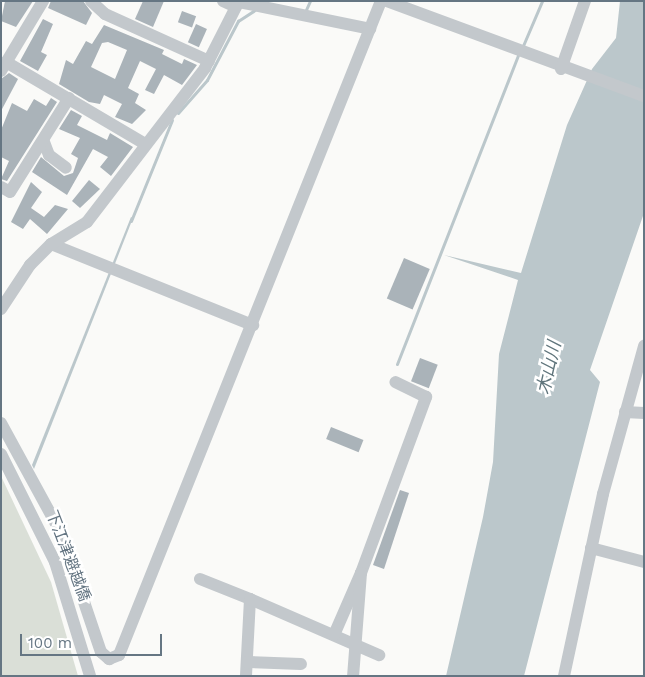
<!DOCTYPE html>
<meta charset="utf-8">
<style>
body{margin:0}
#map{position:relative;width:645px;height:677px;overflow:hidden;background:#fafaf8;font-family:"Work Sans","Noto Sans JP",sans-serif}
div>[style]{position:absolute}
.green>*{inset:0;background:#dadfd7}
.water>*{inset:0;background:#bbc7cb}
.stream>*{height:3px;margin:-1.5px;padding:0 1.5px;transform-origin:1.5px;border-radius:1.5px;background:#bbc7cb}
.building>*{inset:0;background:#aab3b9;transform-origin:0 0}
.minor>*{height:12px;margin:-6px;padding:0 6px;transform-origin:6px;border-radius:6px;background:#c3c8cc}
span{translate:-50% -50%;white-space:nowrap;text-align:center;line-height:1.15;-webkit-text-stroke:5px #fff;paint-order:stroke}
.street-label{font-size:16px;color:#657683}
.water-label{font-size:18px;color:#60757c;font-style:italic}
.frame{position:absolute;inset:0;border:2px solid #657683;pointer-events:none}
.scale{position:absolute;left:20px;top:634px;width:142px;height:22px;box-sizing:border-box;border:2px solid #657683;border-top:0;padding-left:6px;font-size:15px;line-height:18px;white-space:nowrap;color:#657683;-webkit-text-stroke:4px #fff;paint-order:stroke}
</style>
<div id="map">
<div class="green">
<div style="clip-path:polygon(1px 476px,51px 582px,78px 676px,1px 676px)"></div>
</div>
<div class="water">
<div style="clip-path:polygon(620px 1px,644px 1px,644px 213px,590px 370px,600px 382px,524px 676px,446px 676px,483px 517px,493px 462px,499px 354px,518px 280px,444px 255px,521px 273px,567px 125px,592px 69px,616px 38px)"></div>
<div style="clip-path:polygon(131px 217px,133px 218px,34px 469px,32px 465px)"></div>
</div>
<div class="stream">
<div style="left:305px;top:12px;width:12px;rotate:-66deg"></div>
<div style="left:522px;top:48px;width:51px;rotate:-66.9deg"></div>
<div style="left:178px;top:113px;width:44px;rotate:-48.7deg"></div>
<div style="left:207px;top:80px;width:67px;rotate:-62.3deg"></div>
<div style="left:238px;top:21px;width:20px;rotate:-33deg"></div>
<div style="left:131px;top:221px;width:109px;rotate:-67.9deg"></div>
<div style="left:397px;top:364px;width:334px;rotate:-68.6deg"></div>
</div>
<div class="building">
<div style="clip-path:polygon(5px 1px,33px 1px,16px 27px,1px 21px)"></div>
<div style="clip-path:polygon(51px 1px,83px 1px,92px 13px,86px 25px,48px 8px)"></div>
<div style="clip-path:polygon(143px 1px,164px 1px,153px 27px,135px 19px)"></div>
<div style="left:182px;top:11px;width:15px;height:12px;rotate:20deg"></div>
<div style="clip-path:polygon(43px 19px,53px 24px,41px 52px,47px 55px,38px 71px,20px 61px)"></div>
<div style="left:196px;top:24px;width:12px;height:20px;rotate:24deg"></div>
<div style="clip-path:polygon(evenodd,104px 25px,164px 50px,162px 54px,182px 64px,184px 59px,197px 65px,182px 85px,164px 75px,154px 94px,145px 90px,156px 69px,140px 61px,128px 88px,139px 94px,135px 103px,146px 110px,132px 124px,115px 117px,122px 104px,104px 95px,100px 104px,89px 102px,59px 84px,66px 60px,73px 64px,86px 41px,92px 44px,104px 25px,108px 42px,127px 50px,115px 79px,91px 67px,102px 43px,108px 42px)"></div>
<div style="clip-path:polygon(9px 73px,18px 79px,1px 111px,1px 79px)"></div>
<div style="clip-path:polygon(51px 98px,57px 102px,7px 181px,1px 179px,9px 161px,1px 157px,1px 130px,12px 103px,27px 111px,34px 99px,46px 106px)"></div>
<div style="clip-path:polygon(71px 110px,82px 116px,77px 125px,107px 140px,110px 133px,133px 147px,111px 176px,100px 167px,108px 157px,93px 149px,67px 195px,32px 172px,41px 157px,64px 176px,73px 173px,78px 158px,71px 154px,80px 138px,59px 129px)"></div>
<div style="clip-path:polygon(89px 180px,100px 189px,80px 208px,72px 201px)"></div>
<div style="clip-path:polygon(31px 182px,42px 192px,31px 208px,44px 217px,55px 205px,68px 209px,47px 234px,30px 219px,23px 229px,11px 222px)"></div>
<div style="left:404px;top:258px;width:28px;height:44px;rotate:23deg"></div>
<div style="left:420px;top:358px;width:19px;height:25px;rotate:21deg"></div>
<div style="left:331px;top:427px;width:35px;height:13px;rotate:22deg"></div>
<div style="clip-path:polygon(400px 490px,409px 493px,384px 569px,373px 565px)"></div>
</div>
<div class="minor">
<div style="left:91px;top:1px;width:19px;rotate:43deg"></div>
<div style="left:105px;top:14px;width:114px;rotate:24.3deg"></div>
<div style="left:223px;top:1px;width:14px;rotate:25deg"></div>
<div style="left:387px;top:1px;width:274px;rotate:20.3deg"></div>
<div style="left:239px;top:2px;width:134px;rotate:11.6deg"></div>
<div style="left:6px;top:62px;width:161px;rotate:30.5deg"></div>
<div style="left:561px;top:69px;width:72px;rotate:-70.6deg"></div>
<div style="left:1px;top:71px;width:82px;rotate:-59deg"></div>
<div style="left:44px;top:142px;width:14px;rotate:69deg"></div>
<div style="left:49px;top:155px;width:21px;rotate:37deg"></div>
<div style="left:1px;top:187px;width:10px;rotate:29deg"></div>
<div style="left:10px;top:192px;width:111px;rotate:-57.9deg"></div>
<div style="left:51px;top:244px;width:218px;rotate:21.9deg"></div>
<div style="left:1px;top:309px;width:53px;rotate:-56.6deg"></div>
<div style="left:30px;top:265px;width:30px;rotate:-45deg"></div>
<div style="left:51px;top:244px;width:42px;rotate:-31.4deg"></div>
<div style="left:87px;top:222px;width:194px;rotate:-52.5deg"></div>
<div style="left:205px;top:68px;width:75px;rotate:-63.1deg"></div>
<div style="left:625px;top:412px;width:19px;rotate:3deg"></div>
<div style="left:1px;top:423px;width:123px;rotate:61.4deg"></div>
<div style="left:60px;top:531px;width:128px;rotate:71.3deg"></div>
<div style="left:101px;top:652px;width:11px;rotate:41deg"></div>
<div style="left:109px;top:659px;width:11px;rotate:-22deg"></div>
<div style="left:119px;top:655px;width:705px;rotate:-68.17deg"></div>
<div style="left:1px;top:454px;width:121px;rotate:63.4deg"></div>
<div style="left:55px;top:562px;width:119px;rotate:72.9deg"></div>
<div style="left:591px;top:548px;width:55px;rotate:14.8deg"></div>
<div style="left:361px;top:573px;width:188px;rotate:-69.7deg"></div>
<div style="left:426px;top:397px;width:34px;rotate:-154deg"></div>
<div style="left:200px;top:579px;width:54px;rotate:21.8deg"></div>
<div style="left:250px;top:599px;width:77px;rotate:93deg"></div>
<div style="left:250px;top:599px;width:141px;rotate:23.5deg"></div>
<div style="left:334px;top:635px;width:68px;rotate:-66.5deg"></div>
<div style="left:361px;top:573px;width:103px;rotate:94.4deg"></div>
<div style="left:247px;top:662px;width:54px;rotate:2.1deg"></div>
<div style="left:564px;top:676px;width:186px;rotate:-77.9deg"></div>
<div style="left:603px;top:494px;width:154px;rotate:-74.5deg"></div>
</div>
<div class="street-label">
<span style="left:68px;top:556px;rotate:69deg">下江津避越僑</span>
</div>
<div class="water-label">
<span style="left:549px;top:368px;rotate:-77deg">木山川</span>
</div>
<div class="frame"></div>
<div class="scale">100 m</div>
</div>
